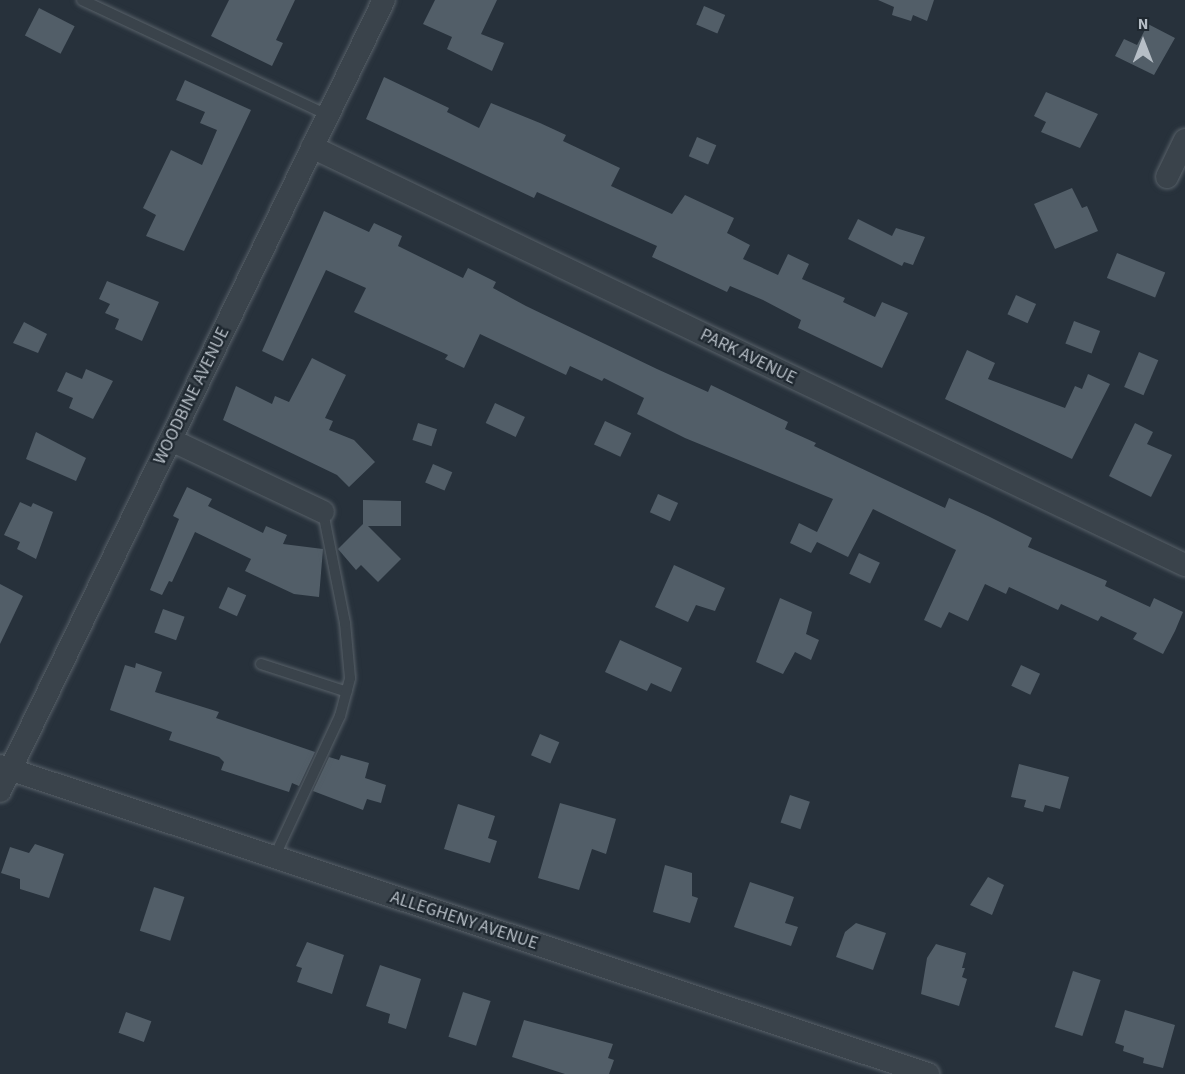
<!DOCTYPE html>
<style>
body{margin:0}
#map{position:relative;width:1185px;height:1074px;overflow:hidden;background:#27313b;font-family:"Source Sans 3",sans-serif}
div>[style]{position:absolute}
.building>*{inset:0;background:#525e68;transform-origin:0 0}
.roads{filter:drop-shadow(0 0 2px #586169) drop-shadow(0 0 2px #586169)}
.service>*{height:10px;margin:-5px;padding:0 5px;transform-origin:5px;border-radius:5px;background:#3a434b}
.minor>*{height:22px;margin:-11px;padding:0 11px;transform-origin:11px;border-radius:11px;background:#3a434b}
span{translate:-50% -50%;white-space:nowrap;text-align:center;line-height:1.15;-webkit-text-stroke:4.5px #1f2830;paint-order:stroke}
.street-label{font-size:18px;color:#b6bec6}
.north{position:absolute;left:1113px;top:12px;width:60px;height:60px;-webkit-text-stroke:4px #1f2830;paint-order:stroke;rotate:0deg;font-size:16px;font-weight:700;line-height:24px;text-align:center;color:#b6bec6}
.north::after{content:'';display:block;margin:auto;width:21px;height:27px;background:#b6bec6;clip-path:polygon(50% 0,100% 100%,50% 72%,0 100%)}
</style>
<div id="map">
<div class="building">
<div style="clip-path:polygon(229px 0,295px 0,276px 40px,283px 43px,272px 66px,211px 36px)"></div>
<div style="clip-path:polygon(435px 0,497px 0,481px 34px,504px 43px,492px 71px,447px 49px,452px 37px,423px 24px)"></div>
<div style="clip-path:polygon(878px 0,934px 0,927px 21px,913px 15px,911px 21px,892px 15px,894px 7px)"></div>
<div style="left:704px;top:6px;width:23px;height:20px;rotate:23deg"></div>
<div style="left:39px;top:8px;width:40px;height:31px;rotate:27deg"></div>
<div style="clip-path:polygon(1148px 24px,1175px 38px,1154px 75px,1115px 56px,1124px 39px,1137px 45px)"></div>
<div style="clip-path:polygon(384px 77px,449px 108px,447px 112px,479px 128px,491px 103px,540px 123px,566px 135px,563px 141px,620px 168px,611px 186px,672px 214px,685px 195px,734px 218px,727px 233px,750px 245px,743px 259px,778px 275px,788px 254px,809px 264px,802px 279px,845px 298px,843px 302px,875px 317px,882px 302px,908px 313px,882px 368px,798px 328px,801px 320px,763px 300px,730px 286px,727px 292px,652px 257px,657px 246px,537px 192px,534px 198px,366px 119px)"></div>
<div style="clip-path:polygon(185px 80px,251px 110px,184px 251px,146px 236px,156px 215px,143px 208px,171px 150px,202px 165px,217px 130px,200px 123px,205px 112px,176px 100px)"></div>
<div style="clip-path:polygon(1046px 92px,1098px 114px,1080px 148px,1041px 132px,1046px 122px,1034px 116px)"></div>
<div style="left:697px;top:137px;width:21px;height:21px;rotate:23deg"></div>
<div style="clip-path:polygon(1072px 188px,1082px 208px,1087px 206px,1098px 231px,1055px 249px,1034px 204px)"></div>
<div style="clip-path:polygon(324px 211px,369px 232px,374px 223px,402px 236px,398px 246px,463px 278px,468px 268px,496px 282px,493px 288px,526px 306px,657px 369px,708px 392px,711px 385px,788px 422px,785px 429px,816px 443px,814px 446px,945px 508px,949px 498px,988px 516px,1032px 538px,1028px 547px,1107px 581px,1105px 586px,1150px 607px,1154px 598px,1183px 612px,1175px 631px,1163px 654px,1133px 639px,1137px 633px,1101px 616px,1098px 621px,1061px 604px,1058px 610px,1009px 587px,1006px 594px,985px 584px,968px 621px,949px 612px,941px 628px,924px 620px,956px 550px,873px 509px,848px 557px,817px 542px,811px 553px,790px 543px,799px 523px,817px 532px,833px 499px,685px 438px,637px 414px,644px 398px,604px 378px,602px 381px,570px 366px,566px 375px,480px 334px,464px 368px,445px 359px,448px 355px,354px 312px,366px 288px,326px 270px,283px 361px,262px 351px)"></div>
<div style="clip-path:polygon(858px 219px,892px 236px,896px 228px,925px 237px,913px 265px,904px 262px,902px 266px,848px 239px)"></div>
<div style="left:1117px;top:253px;width:52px;height:27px;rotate:22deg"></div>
<div style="clip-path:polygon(107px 281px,159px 302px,142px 341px,115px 329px,119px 319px,105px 313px,110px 304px,99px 299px)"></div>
<div style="left:1016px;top:295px;width:22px;height:21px;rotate:24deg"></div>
<div style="left:1074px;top:321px;width:28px;height:24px;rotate:21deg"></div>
<div style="clip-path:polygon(24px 322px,47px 334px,38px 353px,13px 343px)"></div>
<div style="clip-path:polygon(967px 350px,995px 363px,988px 379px,1065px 408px,1075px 386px,1082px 389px,1088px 374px,1110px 384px,1072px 459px,945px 399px)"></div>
<div style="left:1139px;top:352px;width:21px;height:38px;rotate:23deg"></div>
<div style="clip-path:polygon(312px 358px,346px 375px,325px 418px,333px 421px,329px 430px,354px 440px,375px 462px,349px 487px,337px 475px,223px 420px,236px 386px,272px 404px,275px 396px,289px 402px)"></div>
<div style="clip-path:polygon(86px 369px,113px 381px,93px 419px,69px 408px,73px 398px,57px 391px,66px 372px,82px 379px)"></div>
<div style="left:495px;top:403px;width:33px;height:22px;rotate:25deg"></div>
<div style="left:605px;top:421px;width:29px;height:26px;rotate:25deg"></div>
<div style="left:418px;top:423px;width:20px;height:18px;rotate:18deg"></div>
<div style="clip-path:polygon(1135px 423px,1153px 432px,1147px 444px,1172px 455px,1151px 497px,1109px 476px)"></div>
<div style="clip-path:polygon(36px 432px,86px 458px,76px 481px,26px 459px)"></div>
<div style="left:433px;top:464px;width:21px;height:20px;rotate:23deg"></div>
<div style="clip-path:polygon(187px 487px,212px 499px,208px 506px,263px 533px,266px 526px,287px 535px,283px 544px,323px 549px,319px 597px,294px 594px,245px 571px,251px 559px,195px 532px,172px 582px,169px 581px,162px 595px,150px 590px,179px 519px,173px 516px)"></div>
<div style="left:658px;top:494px;width:22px;height:20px;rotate:24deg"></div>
<div style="clip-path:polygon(363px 500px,401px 501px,401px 526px,368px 526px,401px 559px,378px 582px,361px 565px,356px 570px,338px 549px,363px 524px)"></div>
<div style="clip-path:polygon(20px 502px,31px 507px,33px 503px,53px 512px,36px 559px,17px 549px,20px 542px,4px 535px)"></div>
<div style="left:859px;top:553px;width:23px;height:23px;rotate:25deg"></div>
<div style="clip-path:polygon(674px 565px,725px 588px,715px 611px,696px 605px,688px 622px,655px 607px)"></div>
<div style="clip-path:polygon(0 584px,23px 596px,0 644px)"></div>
<div style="left:228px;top:587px;width:20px;height:23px;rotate:24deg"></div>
<div style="clip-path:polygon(780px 598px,812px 612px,806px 634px,819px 640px,811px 660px,795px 652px,783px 674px,756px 662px)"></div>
<div style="left:163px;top:609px;width:23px;height:25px;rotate:20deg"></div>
<div style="clip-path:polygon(620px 640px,682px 668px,671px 692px,651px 683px,647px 691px,605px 672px)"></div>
<div style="clip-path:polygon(136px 663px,162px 672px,155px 692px,219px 712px,216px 718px,315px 752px,299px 786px,292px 783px,289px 792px,221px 770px,224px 762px,219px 757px,169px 740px,172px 732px,110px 710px,125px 665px,135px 668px)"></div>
<div style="left:1021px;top:665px;width:21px;height:23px;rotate:25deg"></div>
<div style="left:540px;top:734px;width:21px;height:23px;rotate:23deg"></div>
<div style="clip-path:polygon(341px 755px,369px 763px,365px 778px,386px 785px,381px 803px,367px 799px,363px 810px,313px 791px,329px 757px,339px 760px)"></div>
<div style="clip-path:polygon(1019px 764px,1069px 777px,1060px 809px,1045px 805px,1043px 812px,1024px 807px,1026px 800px,1011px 797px)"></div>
<div style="left:790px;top:795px;width:21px;height:29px;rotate:19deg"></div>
<div style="clip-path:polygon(560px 803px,616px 819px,606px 854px,592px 849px,579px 890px,538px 878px)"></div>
<div style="clip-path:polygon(458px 804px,495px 816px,488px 838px,497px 841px,490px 863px,444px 849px)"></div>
<div style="clip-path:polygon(35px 844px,64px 854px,49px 898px,20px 889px,20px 879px,1px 873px,10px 847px,29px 853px)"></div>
<div style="clip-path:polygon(665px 865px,692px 873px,692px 896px,698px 898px,690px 923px,653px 912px)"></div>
<div style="clip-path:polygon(988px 877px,1004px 885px,992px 915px,970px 905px)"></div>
<div style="clip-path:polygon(750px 882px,794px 897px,785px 923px,798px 927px,791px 946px,734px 927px)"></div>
<div style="left:154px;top:887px;width:32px;height:46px;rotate:18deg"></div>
<div style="clip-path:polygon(856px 923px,886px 933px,873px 970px,836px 957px,845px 932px)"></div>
<div style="clip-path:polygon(307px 942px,344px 955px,332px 994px,297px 982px,302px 968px,296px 966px)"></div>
<div style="clip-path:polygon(936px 944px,966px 953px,962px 968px,965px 968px,962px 977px,967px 979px,959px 1006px,921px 994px,927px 958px)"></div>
<div style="clip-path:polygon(380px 965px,421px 979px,406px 1029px,388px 1023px,390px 1014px,366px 1006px)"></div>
<div style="left:1073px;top:971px;width:29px;height:59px;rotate:18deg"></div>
<div style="left:463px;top:992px;width:29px;height:47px;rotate:18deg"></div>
<div style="clip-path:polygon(1125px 1010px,1175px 1025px,1163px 1068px,1143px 1063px,1144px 1058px,1123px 1051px,1124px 1046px,1115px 1043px)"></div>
<div style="left:126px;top:1012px;width:27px;height:22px;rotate:20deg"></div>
<div style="clip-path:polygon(524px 1020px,613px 1044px,608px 1058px,614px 1060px,609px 1074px,565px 1074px,512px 1057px)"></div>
</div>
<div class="roads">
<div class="service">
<div style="left:82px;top:0;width:272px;rotate:25.1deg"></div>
<div style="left:261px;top:664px;width:90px;rotate:18deg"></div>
<div style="left:274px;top:858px;width:157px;rotate:-65.1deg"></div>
<div style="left:340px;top:716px;width:39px;rotate:-75deg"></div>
<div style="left:350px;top:678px;width:55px;rotate:-95.2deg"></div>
<div style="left:345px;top:623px;width:113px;rotate:-101.2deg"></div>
</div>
<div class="minor">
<div style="left:312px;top:147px;width:968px;rotate:25.59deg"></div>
<div style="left:1167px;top:177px;width:41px;rotate:-64.1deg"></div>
<div style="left:171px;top:440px;width:168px;rotate:25.3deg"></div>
<div style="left:0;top:766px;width:978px;rotate:18.36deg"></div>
<div style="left:0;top:791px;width:879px;rotate:-64.11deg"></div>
</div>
</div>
<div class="street-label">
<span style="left:748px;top:357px;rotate:26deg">PARK AVENUE</span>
<span style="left:192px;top:396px;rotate:-64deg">WOODBINE AVENUE</span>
<span style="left:464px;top:921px;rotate:18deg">ALLEGHENY AVENUE</span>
</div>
<div class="north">N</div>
</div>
